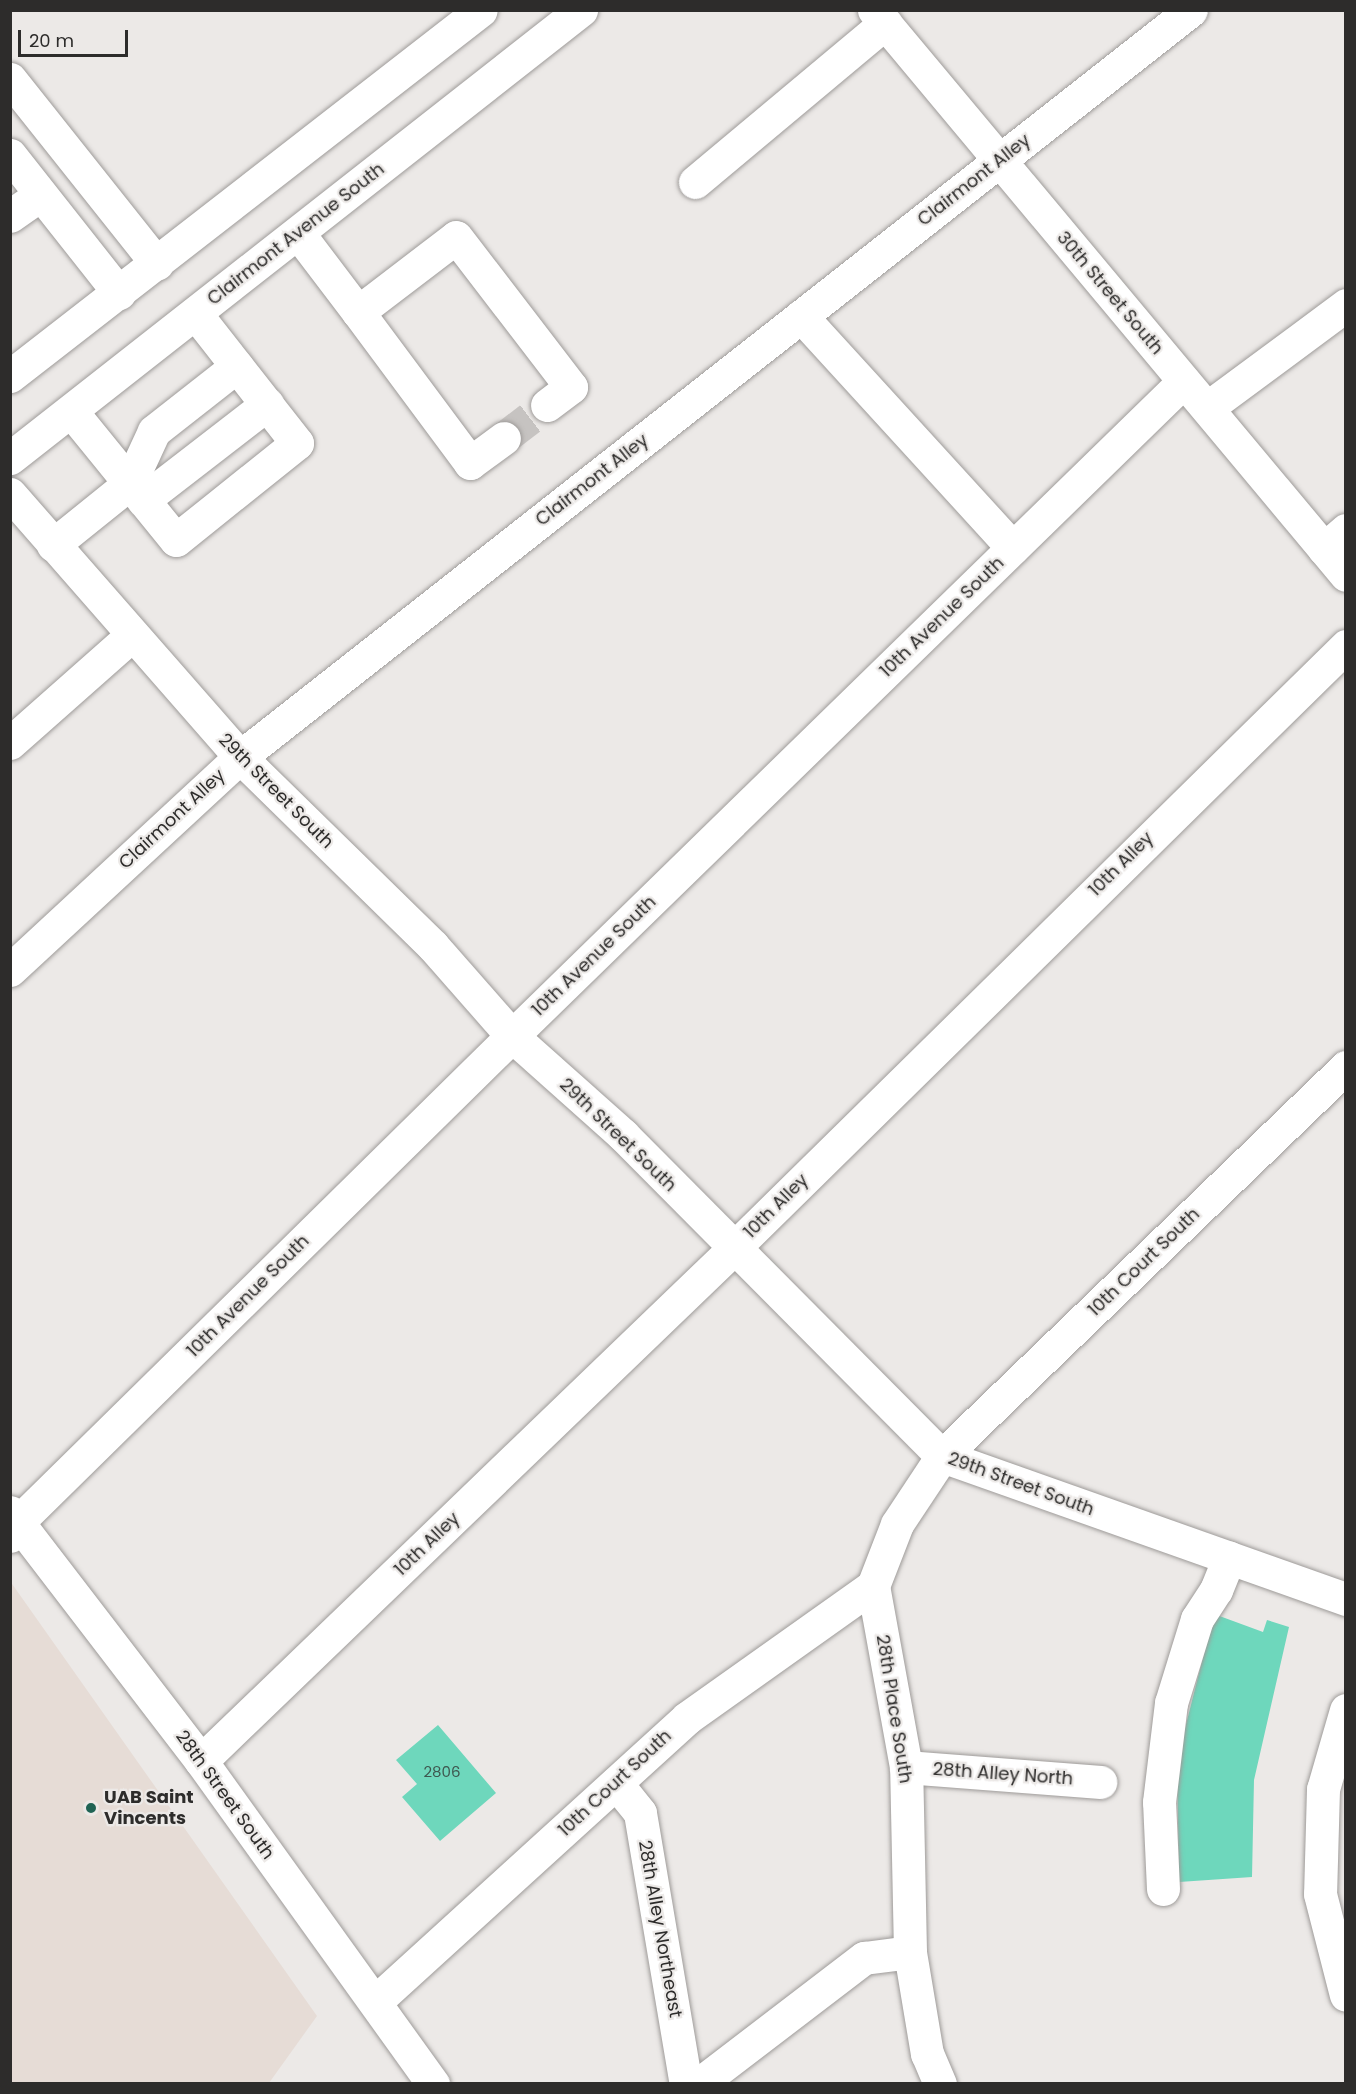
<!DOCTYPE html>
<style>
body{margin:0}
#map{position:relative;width:1356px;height:2094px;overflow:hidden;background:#ece9e7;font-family:Poppins,sans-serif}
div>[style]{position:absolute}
.built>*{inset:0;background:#e6dcd6}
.building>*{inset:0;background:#6ed7bc}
.minor-tunnel>*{height:33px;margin-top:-16.5px;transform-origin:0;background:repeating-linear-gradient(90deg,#c6c3c1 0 33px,transparent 0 49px)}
.roads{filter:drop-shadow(0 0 2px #9e9b99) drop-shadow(0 0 2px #9e9b99)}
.minor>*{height:33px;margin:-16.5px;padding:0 16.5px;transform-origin:16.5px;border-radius:16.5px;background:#fff}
.dots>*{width:16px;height:16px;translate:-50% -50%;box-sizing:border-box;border:3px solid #ece9e7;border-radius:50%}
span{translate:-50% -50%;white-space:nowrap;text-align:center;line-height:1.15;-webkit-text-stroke:4.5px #ece9e7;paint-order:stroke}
.number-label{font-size:15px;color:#3d574f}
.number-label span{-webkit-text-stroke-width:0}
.street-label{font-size:18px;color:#2d2c2b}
.poi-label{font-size:18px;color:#2d2c2b;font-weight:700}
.left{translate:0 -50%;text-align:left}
.frame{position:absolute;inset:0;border:12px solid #2d2c2b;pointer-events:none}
.scale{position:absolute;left:18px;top:30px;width:110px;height:27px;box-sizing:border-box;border:3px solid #2d2c2b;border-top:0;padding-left:8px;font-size:18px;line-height:21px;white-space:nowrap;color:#2d2c2b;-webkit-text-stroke:4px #ece9e7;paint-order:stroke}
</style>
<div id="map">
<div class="built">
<div style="clip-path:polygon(10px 1581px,317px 2016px,269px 2083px,11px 2083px)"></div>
</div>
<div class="building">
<div style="clip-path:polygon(1214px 1614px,1263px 1632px,1267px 1620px,1289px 1627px,1254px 1780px,1252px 1877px,1179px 1882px,1177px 1760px)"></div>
<div style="clip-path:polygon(438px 1725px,496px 1793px,440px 1841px,402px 1797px,417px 1784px,396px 1760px)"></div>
</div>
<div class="minor-tunnel">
<div style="left:504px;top:438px;width:54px;rotate:-37.5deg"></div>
</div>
<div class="roads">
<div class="minor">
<div style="left:874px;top:10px;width:736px;rotate:50.12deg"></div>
<div style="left:10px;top:79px;width:236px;rotate:51.5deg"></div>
<div style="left:10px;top:155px;width:176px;rotate:51.7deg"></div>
<div style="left:695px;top:182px;width:248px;rotate:-39.9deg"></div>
<div style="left:10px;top:216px;width:37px;rotate:-35deg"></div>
<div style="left:298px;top:233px;width:99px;rotate:52.8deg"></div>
<div style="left:358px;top:312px;width:123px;rotate:-37.4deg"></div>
<div style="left:456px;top:237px;width:189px;rotate:52.5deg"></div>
<div style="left:571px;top:387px;width:30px;rotate:143deg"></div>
<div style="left:358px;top:312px;width:188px;rotate:53.4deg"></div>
<div style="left:470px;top:463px;width:42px;rotate:-36.3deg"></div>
<div style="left:801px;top:316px;width:314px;rotate:47.6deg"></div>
<div style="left:10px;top:376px;width:596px;rotate:-37.85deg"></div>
<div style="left:1207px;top:408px;width:173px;rotate:-36.5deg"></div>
<div style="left:71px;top:411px;width:166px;rotate:50.9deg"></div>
<div style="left:176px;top:540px;width:155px;rotate:-38.7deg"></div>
<div style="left:297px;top:443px;width:165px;rotate:-128.1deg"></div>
<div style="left:10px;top:458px;width:726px;rotate:-38.12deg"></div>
<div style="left:10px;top:494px;width:349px;rotate:48.8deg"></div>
<div style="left:240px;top:757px;width:270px;rotate:44.4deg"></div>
<div style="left:433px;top:946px;width:120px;rotate:48.7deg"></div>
<div style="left:512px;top:1036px;width:149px;rotate:41.7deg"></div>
<div style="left:623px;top:1135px;width:453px;rotate:45.2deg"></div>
<div style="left:942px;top:1456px;width:429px;rotate:19.5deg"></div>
<div style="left:143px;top:500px;width:157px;rotate:-37.7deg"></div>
<div style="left:53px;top:545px;width:99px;rotate:-38.8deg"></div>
<div style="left:130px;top:483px;width:57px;rotate:-65.2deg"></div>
<div style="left:154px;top:431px;width:105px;rotate:-38.1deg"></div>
<div style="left:1324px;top:549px;width:29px;rotate:-41deg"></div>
<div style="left:10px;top:743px;width:163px;rotate:-41.5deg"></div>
<div style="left:10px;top:970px;width:313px;rotate:-42.8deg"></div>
<div style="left:240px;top:757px;width:1209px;rotate:-38.15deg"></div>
<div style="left:10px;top:1512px;width:314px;rotate:52.5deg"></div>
<div style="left:201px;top:1761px;width:398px;rotate:54.3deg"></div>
<div style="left:10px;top:1536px;width:19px;rotate:-58deg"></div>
<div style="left:20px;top:1520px;width:690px;rotate:-44.53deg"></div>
<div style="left:512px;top:1036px;width:938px;rotate:-44.27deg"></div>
<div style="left:1346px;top:1710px;width:82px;rotate:106.2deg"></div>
<div style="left:1323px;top:1789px;width:105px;rotate:91.6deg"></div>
<div style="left:1320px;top:1894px;width:104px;rotate:75.6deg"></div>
<div style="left:201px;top:1761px;width:738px;rotate:-43.9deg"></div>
<div style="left:733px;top:1249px;width:860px;rotate:-44.53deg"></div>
<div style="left:906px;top:1767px;width:195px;rotate:4.4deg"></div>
<div style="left:616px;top:1783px;width:38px;rotate:51deg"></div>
<div style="left:640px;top:1813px;width:275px;rotate:80.4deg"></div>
<div style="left:1163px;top:1889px;width:87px;rotate:-92.6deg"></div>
<div style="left:1159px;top:1802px;width:100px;rotate:-83.1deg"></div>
<div style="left:1171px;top:1703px;width:88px;rotate:-72.8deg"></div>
<div style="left:1197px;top:1619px;width:35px;rotate:-57deg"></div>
<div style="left:1216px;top:1590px;width:35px;rotate:-68deg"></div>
<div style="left:375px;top:2002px;width:422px;rotate:-42.3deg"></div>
<div style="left:687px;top:1718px;width:228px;rotate:-35.4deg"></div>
<div style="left:699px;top:2084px;width:208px;rotate:-37.4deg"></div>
<div style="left:864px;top:1958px;width:46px;rotate:-7.4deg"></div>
<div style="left:940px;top:2084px;width:33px;rotate:-113deg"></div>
<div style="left:927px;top:2054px;width:103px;rotate:-99.5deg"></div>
<div style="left:910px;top:1952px;width:185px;rotate:-91.2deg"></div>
<div style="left:906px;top:1767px;width:184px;rotate:-100.3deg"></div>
<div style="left:873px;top:1586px;width:66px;rotate:-68.8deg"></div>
<div style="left:897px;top:1524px;width:82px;rotate:-56.5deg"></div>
<div style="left:942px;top:1456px;width:561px;rotate:-43.92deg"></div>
</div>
</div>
<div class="dots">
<div style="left:91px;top:1808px;background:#1f6354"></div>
</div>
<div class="number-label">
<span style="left:442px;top:1772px">2806</span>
</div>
<div class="street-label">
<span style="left:974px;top:180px;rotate:-38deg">Clairmont Alley</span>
<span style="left:296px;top:234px;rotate:-38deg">Clairmont Avenue South</span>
<span style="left:1110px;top:293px;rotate:50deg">30th Street South</span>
<span style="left:592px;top:480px;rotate:-38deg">Clairmont Alley</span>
<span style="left:942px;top:617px;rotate:-44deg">10th Avenue South</span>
<span style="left:276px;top:791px;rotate:45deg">29th Street South</span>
<span style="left:172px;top:819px;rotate:-43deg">Clairmont Alley</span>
<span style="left:1121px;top:864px;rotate:-45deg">10th Alley</span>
<span style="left:594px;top:956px;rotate:-44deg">10th Avenue South</span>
<span style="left:618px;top:1135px;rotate:44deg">29th Street South</span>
<span style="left:776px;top:1206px;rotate:-45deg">10th Alley</span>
<span style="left:1144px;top:1262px;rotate:-44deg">10th Court South</span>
<span style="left:248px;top:1296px;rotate:-45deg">10th Avenue South</span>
<span style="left:1021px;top:1484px;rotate:20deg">29th Street South</span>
<span style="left:427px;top:1544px;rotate:-44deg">10th Alley</span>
<span style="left:894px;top:1709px;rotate:81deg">28th Place South</span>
<span style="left:1003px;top:1774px;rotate:4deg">28th Alley North</span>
<span style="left:615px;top:1783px;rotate:-43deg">10th Court South</span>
<span style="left:225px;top:1795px;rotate:54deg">28th Street South</span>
<span style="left:660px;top:1929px;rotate:80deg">28th Alley Northeast</span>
</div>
<div class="poi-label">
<span class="left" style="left:104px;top:1808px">UAB Saint<br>Vincents</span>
</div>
<div class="frame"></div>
<div class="scale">20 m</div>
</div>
